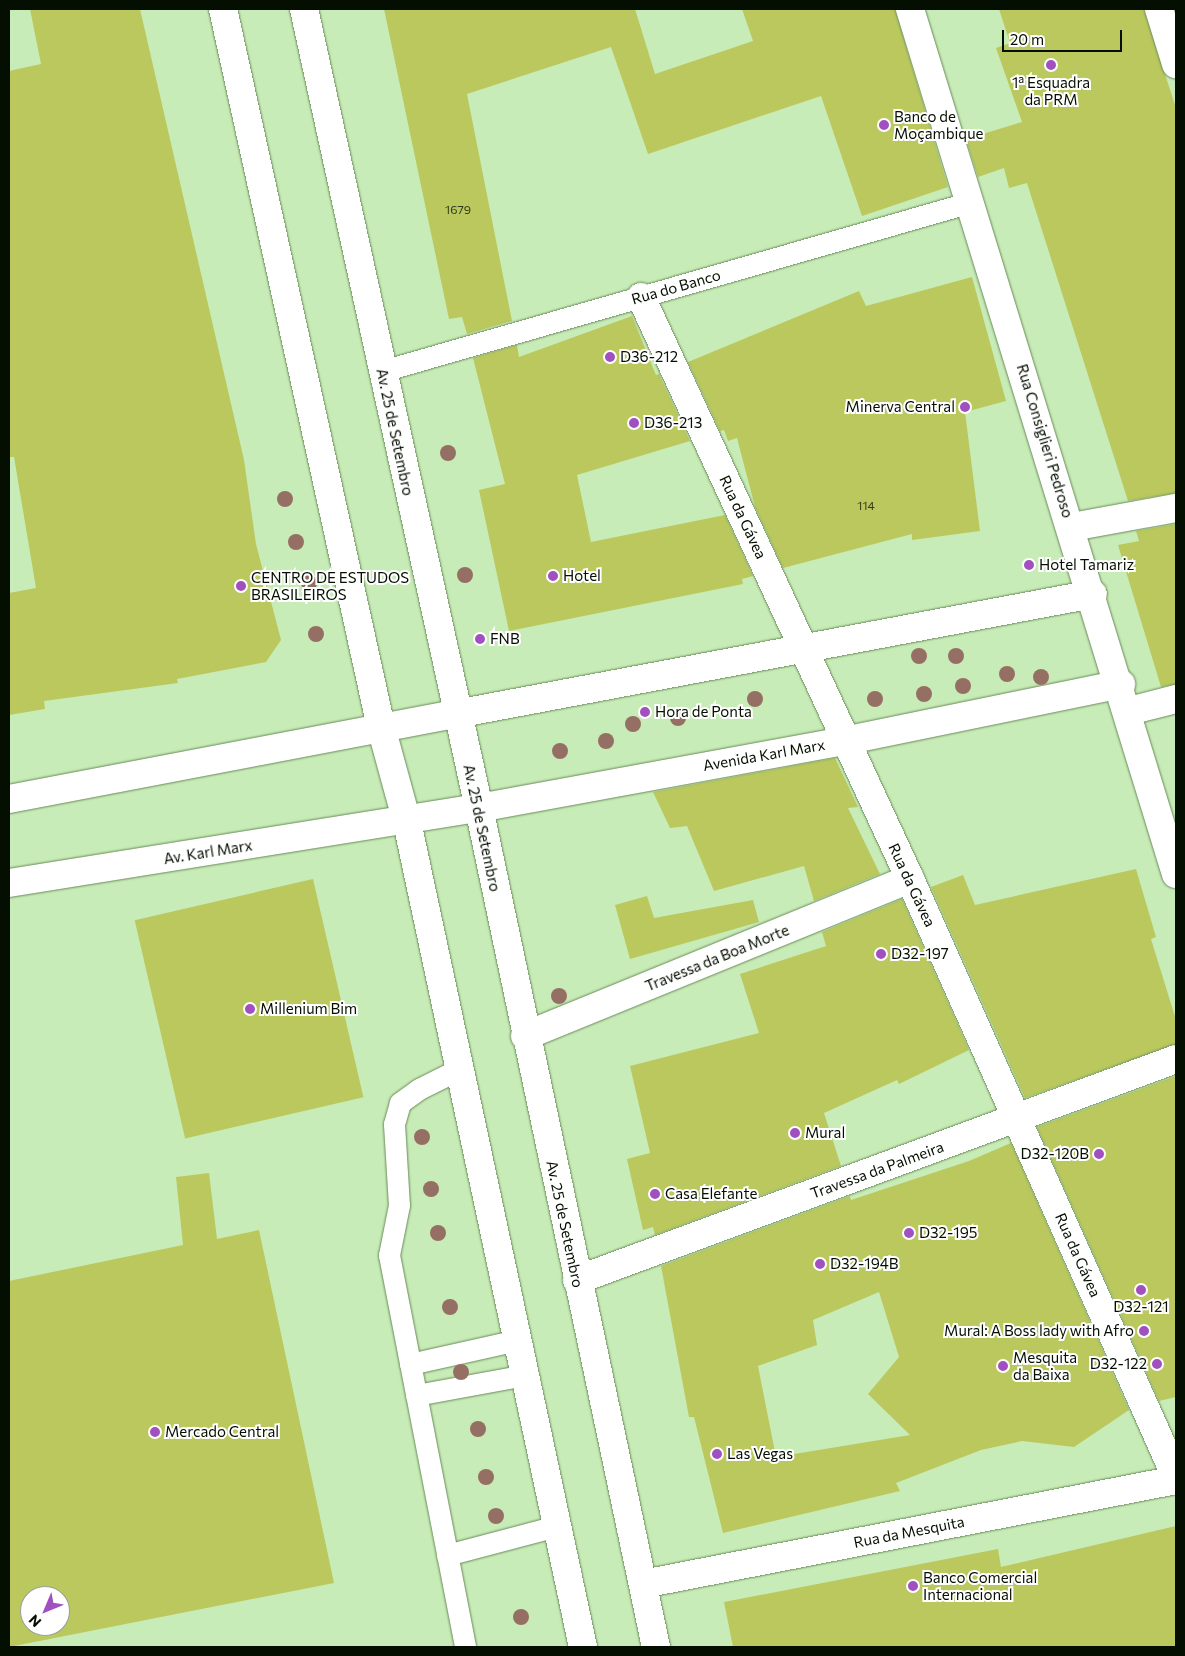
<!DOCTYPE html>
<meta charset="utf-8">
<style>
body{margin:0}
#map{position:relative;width:1185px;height:1656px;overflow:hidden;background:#c8ecb7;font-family:Commissioner,sans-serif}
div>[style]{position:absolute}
.building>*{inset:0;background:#bac85e;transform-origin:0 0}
.roads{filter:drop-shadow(0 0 1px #698a5a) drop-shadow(0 0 1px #698a5a)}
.lane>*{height:21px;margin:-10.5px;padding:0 10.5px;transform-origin:10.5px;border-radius:10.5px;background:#fff}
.street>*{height:28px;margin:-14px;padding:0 14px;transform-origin:14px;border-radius:14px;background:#fff}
.secondary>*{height:28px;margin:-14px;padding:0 14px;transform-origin:14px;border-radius:14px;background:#fff}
.trees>*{width:16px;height:16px;margin:-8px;border-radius:50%;background:#966f64}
.dots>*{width:14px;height:14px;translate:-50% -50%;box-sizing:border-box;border:2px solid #fff;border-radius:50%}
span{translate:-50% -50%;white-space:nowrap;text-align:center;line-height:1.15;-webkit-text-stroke:4px #fff;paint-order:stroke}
.number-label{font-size:12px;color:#323d18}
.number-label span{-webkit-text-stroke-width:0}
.poi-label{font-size:15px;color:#050f01}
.left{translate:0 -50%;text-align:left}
.right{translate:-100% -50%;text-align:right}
.street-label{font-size:15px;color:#050f01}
.frame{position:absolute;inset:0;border:10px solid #050f01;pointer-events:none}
.north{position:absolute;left:20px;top:1586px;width:50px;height:50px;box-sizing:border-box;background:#fff;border:1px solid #9b9f99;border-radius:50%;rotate:225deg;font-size:14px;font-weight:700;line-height:20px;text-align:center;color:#050f01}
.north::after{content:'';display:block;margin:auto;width:18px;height:22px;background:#a150bf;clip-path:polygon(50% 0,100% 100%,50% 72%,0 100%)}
.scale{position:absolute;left:1002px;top:30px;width:120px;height:22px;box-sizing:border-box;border:2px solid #050f01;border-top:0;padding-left:6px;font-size:15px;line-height:18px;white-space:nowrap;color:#050f01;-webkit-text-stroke:4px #fff;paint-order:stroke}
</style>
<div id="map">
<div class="building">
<div style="clip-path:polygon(30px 9px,140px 9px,244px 460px,256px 544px,281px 640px,266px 662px,177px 679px,178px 683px,44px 701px,45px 709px,9px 715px,9px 593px,36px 588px,14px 457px,9px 457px,9px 71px,41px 64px)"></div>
<div style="clip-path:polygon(384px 9px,635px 9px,655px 74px,753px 41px,742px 9px,895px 9px,948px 187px,862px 216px,821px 96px,648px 154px,611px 47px,467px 94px,512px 321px,467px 334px,462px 317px,449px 319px)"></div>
<div style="clip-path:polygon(999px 9px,1144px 9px,1176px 108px,1176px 493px,1128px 501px,1027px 183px,1009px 188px,1004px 168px,978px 177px,966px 139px,1022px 122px,996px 48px,1010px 43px)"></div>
<div style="clip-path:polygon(972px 277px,1006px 401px,965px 412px,980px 531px,912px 540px,912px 534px,783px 568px,755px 507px,737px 438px,728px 441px,724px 430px,720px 431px,688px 362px,859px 291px,866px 306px)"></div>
<div style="clip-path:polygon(632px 316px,656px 375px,659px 374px,690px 441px,577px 475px,591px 542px,725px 515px,753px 576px,742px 579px,743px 584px,509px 631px,479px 490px,505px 484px,473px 358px,517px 345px,519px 357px)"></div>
<div style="clip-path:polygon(1176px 524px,1176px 684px,1161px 687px,1118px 545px,1139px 541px,1136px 531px)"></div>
<div style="clip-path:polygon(835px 758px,858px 807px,848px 808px,880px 874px,814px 901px,804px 866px,714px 891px,687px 826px,670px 828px,653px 792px)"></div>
<div style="clip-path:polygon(1136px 869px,1156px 937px,1151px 939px,1176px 1020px,1176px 1044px,1025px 1098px,931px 887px,963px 875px,975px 905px)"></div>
<div style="left:313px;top:879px;width:224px;height:183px;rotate:77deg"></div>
<div style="clip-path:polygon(647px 896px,654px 918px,753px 900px,759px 922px,630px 959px,615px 905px)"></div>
<div style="clip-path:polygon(902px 899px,969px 1050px,899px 1084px,897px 1080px,824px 1113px,841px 1166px,655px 1235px,653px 1227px,643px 1230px,627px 1159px,650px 1153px,630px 1066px,759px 1033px,740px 974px,826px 946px,822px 932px)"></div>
<div style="clip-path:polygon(1176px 1076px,1176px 1397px,1159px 1401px,1037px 1127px)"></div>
<div style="clip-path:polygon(evenodd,1011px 1143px,1129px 1410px,1074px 1447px,1022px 1441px,981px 1450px,896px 1483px,900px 1491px,723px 1533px,694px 1417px,689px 1417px,661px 1266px,850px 1196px,851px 1200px,969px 1161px,1011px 1143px,879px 1292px,899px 1357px,868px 1394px,910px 1435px,776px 1457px,758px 1366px,817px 1345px,813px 1320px,879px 1292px)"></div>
<div style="clip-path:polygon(evenodd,209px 1173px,217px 1239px,259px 1230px,334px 1583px,9px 1647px,9px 1281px,183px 1245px,176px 1177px,209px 1173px,30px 1596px,60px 1596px,60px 1626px,30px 1626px,30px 1596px)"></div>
<div style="clip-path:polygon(1176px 1526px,1176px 1647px,733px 1647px,724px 1602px,998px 1549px,1001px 1567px)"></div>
</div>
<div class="roads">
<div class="lane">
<div style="left:382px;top:371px;width:613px;rotate:-16.01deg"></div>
<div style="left:459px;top:1069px;width:45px;rotate:153.4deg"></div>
<div style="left:419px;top:1089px;width:24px;rotate:144deg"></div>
<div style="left:400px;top:1103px;width:22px;rotate:106deg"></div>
<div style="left:394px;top:1124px;width:81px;rotate:86.5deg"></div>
<div style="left:399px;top:1205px;width:51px;rotate:101.3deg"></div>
<div style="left:389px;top:1255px;width:399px;rotate:79deg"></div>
<div style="left:410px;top:1364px;width:110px;rotate:-12.6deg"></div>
<div style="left:416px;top:1395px;width:111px;rotate:-10.4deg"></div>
<div style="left:447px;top:1555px;width:114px;rotate:-14.8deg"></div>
</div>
<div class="street">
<div style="left:910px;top:9px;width:905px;rotate:72.91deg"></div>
<div style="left:1159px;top:9px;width:58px;rotate:72.8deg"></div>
<div style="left:641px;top:297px;width:641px;rotate:65.19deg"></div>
<div style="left:910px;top:879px;width:654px;rotate:66.02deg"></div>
<div style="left:1072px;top:527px;width:106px;rotate:-10.4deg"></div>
<div style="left:1129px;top:711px;width:49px;rotate:-14.3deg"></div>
<div style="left:456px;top:714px;width:648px;rotate:-10.67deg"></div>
<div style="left:479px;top:808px;width:371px;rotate:-10.4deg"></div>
<div style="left:844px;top:741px;width:283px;rotate:-11.6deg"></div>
<div style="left:525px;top:1036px;width:416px;rotate:-22.2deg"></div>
<div style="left:577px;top:1280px;width:638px;rotate:-20.25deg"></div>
<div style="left:643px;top:1584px;width:543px;rotate:-11.04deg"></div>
</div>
<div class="secondary">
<div style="left:223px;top:9px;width:735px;rotate:77.59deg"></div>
<div style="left:381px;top:727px;width:98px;rotate:74.7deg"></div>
<div style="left:407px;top:822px;width:844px;rotate:77.96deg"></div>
<div style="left:304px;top:9px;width:818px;rotate:77.65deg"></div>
<div style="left:479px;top:808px;width:857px;rotate:78.09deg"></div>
<div style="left:9px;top:799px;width:455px;rotate:-10.8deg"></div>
<div style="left:9px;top:883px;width:476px;rotate:-9.1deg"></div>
</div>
</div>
<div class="trees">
<div style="left:448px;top:453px"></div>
<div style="left:285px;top:499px"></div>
<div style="left:296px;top:542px"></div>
<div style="left:465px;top:575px"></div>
<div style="left:309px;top:583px"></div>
<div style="left:316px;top:634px"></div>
<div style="left:919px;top:656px"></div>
<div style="left:956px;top:656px"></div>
<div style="left:1007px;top:674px"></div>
<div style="left:1041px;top:677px"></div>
<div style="left:963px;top:686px"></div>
<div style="left:924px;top:694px"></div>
<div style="left:755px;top:699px"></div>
<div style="left:875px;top:699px"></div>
<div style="left:678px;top:718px"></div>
<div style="left:633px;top:724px"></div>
<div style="left:606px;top:741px"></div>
<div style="left:560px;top:751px"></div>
<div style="left:559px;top:996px"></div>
<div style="left:422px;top:1137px"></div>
<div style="left:431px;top:1189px"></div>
<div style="left:438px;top:1233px"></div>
<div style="left:450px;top:1307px"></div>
<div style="left:461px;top:1372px"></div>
<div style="left:478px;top:1429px"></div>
<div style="left:486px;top:1477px"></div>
<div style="left:496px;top:1516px"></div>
<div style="left:521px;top:1617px"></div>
</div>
<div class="dots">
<div style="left:1051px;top:65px;background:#a150bf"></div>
<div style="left:884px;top:125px;background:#a150bf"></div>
<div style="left:610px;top:357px;background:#a150bf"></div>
<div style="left:965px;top:407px;background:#a150bf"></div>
<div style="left:634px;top:423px;background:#a150bf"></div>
<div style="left:1029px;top:565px;background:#a150bf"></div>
<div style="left:553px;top:576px;background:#a150bf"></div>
<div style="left:241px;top:586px;background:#a150bf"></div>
<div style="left:480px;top:639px;background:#a150bf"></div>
<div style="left:645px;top:712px;background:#a150bf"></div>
<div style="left:881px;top:954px;background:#a150bf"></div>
<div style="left:250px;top:1009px;background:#a150bf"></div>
<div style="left:795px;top:1133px;background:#a150bf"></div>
<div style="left:1099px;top:1154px;background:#a150bf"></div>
<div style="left:655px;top:1194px;background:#a150bf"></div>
<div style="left:909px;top:1233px;background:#a150bf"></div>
<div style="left:820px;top:1264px;background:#a150bf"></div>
<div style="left:1141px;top:1290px;background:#a150bf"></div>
<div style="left:1144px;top:1331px;background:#a150bf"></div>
<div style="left:1157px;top:1364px;background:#a150bf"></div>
<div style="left:1003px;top:1366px;background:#a150bf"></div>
<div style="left:155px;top:1432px;background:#a150bf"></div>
<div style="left:717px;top:1454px;background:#a150bf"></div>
<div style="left:913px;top:1586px;background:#a150bf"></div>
</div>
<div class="number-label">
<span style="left:458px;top:210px">1679</span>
<span style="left:866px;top:506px">114</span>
</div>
<div class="poi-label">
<span style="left:1051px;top:91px">1ª Esquadra<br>da PRM</span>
<span class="left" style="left:894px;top:125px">Banco de<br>Moçambique</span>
<span class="left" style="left:620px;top:357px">D36-212</span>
<span class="right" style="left:955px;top:407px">Minerva Central</span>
<span class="left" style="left:644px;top:423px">D36-213</span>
<span class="left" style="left:1039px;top:565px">Hotel Tamariz</span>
<span class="left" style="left:563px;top:576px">Hotel</span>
<span class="left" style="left:251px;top:586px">CENTRO DE ESTUDOS<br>BRASILEIROS</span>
<span class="left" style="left:490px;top:639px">FNB</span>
<span class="left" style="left:655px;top:712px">Hora de Ponta</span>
<span class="left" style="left:891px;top:954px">D32-197</span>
<span class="left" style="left:260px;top:1009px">Millenium Bim</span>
<span class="left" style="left:805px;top:1133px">Mural</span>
<span class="right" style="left:1089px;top:1154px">D32-120B</span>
<span class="left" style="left:665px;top:1194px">Casa Elefante</span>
<span class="left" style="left:919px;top:1233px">D32-195</span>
<span class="left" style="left:830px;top:1264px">D32-194B</span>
<span style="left:1141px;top:1307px">D32-121</span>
<span class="right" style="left:1134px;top:1331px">Mural: A Boss lady with Afro</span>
<span class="left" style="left:1013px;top:1366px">Mesquita<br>da Baixa</span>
<span class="right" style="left:1147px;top:1364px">D32-122</span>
<span class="left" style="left:165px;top:1432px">Mercado Central</span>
<span class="left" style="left:727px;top:1454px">Las Vegas</span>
<span class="left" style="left:923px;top:1586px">Banco Comercial<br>Internacional</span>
</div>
<div class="street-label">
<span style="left:676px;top:287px;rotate:-16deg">Rua do Banco</span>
<span style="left:395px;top:432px;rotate:78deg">Av. 25 de Setembro</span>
<span style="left:1045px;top:441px;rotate:73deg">Rua Consiglieri Pedroso</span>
<span style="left:743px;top:517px;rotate:65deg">Rua da Gávea</span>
<span style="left:764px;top:755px;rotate:-10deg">Avenida Karl Marx</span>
<span style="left:482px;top:828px;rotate:78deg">Av. 25 de Setembro</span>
<span style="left:208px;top:852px;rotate:-9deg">Av. Karl Marx</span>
<span style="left:912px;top:885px;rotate:65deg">Rua da Gávea</span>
<span style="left:717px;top:958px;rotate:-22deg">Travessa da Boa Morte</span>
<span style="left:877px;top:1170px;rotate:-20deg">Travessa da Palmeira</span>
<span style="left:565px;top:1224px;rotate:78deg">Av. 25 de Setembro</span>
<span style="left:1078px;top:1255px;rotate:66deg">Rua da Gávea</span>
<span style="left:909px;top:1532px;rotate:-11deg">Rua da Mesquita</span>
</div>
<div class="frame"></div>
<div class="north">N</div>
<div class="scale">20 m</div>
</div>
